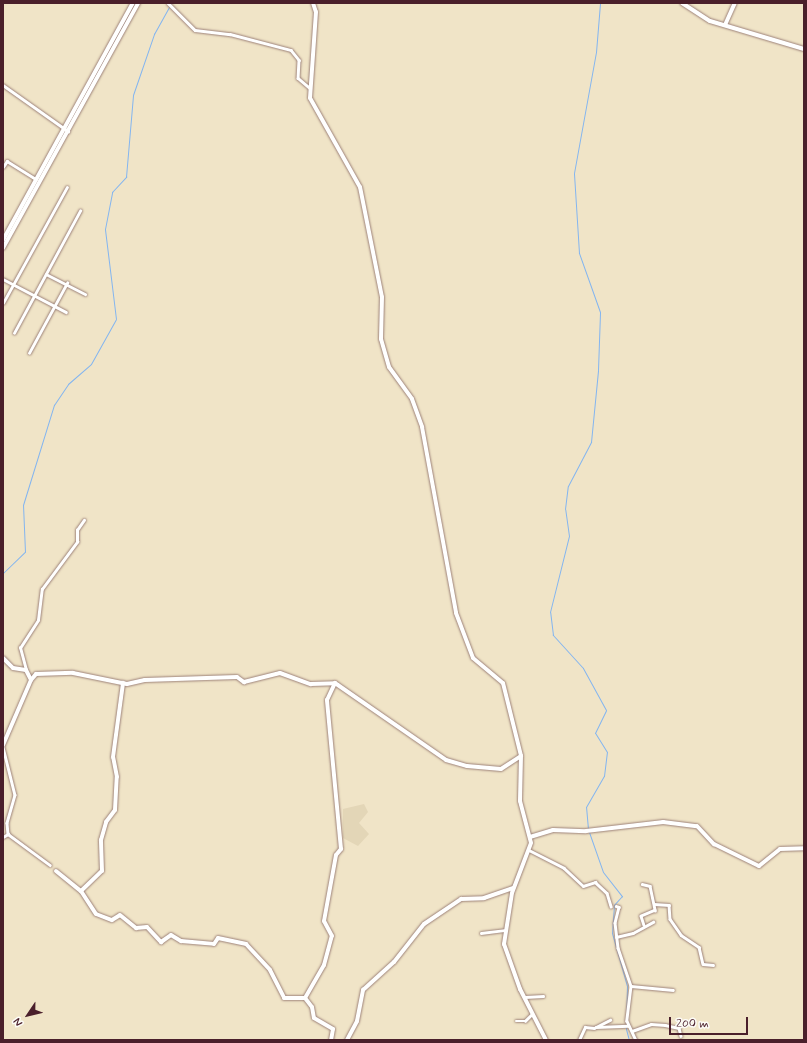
<!DOCTYPE html>
<style>
body{margin:0}
#map{position:relative;width:807px;height:1043px;overflow:hidden;background:#f0e4c7;font-family:Mynerve,sans-serif}
div>[style]{position:absolute}
.built>*{inset:0;background:#e3d6b7}
.stream>*{height:1px;margin:-0.5px;padding:0 0.5px;transform-origin:0.5px;border-radius:0.5px;background:#83b5f0}
.roads{filter:drop-shadow(0 0 1px #9d8279) drop-shadow(0 0 1px #9d8279)}
.street>*{height:2.5px;margin:-1.25px;padding:0 1.25px;transform-origin:1.25px;border-radius:1.25px;background:#fff}
.secondary>*{height:4px;margin:-2px;padding:0 2px;transform-origin:2px;border-radius:2px;background:#fff}
span{translate:-50% -50%;white-space:nowrap;text-align:center;line-height:1.15;-webkit-text-stroke:3.5px #fdfcf7;paint-order:stroke}
.frame{position:absolute;inset:0;border:4px solid #4a1f2b;pointer-events:none}
.north{position:absolute;left:8px;top:995px;width:40px;height:40px;-webkit-text-stroke:3px #fdfcf7;paint-order:stroke;rotate:235deg;font-size:11px;font-weight:700;line-height:16px;text-align:center;color:#4a1f2b}
.north::after{content:'';display:block;margin:auto;width:14px;height:18px;background:#4a1f2b;clip-path:polygon(50% 0,100% 100%,50% 72%,0 100%)}
.scale{position:absolute;left:669px;top:1017px;width:79px;height:18px;box-sizing:border-box;border:2px solid #4a1f2b;border-top:0;padding-left:5px;font-size:12px;line-height:14px;white-space:nowrap;color:#4a1f2b;-webkit-text-stroke:3px #fdfcf7;paint-order:stroke}
</style>
<div id="map">
<div class="built">
<div style="clip-path:polygon(364px 804px,368px 812px,359px 823px,369px 834px,358px 846px,343px 838px,343px 809px)"></div>
</div>
<div class="stream">
<div style="left:3px;top:573px;width:30px;rotate:-44deg"></div>
<div style="left:25px;top:552px;width:47px;rotate:-92.4deg"></div>
<div style="left:23px;top:505px;width:105px;rotate:-72.8deg"></div>
<div style="left:54px;top:405px;width:25px;rotate:-56deg"></div>
<div style="left:68px;top:384px;width:30px;rotate:-41deg"></div>
<div style="left:91px;top:364px;width:51px;rotate:-60.9deg"></div>
<div style="left:116px;top:319px;width:91px;rotate:-97deg"></div>
<div style="left:105px;top:229px;width:38px;rotate:-79deg"></div>
<div style="left:112px;top:192px;width:21px;rotate:-47deg"></div>
<div style="left:126px;top:177px;width:82px;rotate:-85.1deg"></div>
<div style="left:133px;top:95px;width:65px;rotate:-71deg"></div>
<div style="left:154px;top:34px;width:35px;rotate:-61deg"></div>
<div style="left:588px;top:829px;width:22px;rotate:-95deg"></div>
<div style="left:586px;top:807px;width:36px;rotate:-60deg"></div>
<div style="left:604px;top:776px;width:24px;rotate:-83deg"></div>
<div style="left:607px;top:752px;width:22px;rotate:-122deg"></div>
<div style="left:595px;top:733px;width:25px;rotate:-64deg"></div>
<div style="left:606px;top:710px;width:48px;rotate:-118.7deg"></div>
<div style="left:583px;top:668px;width:45px;rotate:-132.3deg"></div>
<div style="left:553px;top:635px;width:23px;rotate:-97deg"></div>
<div style="left:550px;top:612px;width:78px;rotate:-76deg"></div>
<div style="left:569px;top:536px;width:27px;rotate:-98deg"></div>
<div style="left:565px;top:509px;width:23px;rotate:-83deg"></div>
<div style="left:568px;top:486px;width:50px;rotate:-62.4deg"></div>
<div style="left:591px;top:442px;width:72px;rotate:-84.4deg"></div>
<div style="left:598px;top:370px;width:58px;rotate:-88deg"></div>
<div style="left:600px;top:312px;width:63px;rotate:-109.6deg"></div>
<div style="left:579px;top:253px;width:80px;rotate:-93.6deg"></div>
<div style="left:574px;top:173px;width:123px;rotate:-79.7deg"></div>
<div style="left:596px;top:52px;width:49px;rotate:-85.3deg"></div>
<div style="left:589px;top:832px;width:42px;rotate:70.7deg"></div>
<div style="left:603px;top:872px;width:31px;rotate:52deg"></div>
<div style="left:622px;top:896px;width:12px;rotate:132deg"></div>
<div style="left:614px;top:905px;width:28px;rotate:94deg"></div>
<div style="left:612px;top:933px;width:55px;rotate:74.2deg"></div>
<div style="left:627px;top:986px;width:43px;rotate:91.3deg"></div>
<div style="left:626px;top:1029px;width:11px;rotate:75deg"></div>
</div>
<div class="roads">
<div class="street">
<div style="left:168px;top:3px;width:38px;rotate:45deg"></div>
<div style="left:195px;top:30px;width:35px;rotate:7deg"></div>
<div style="left:230px;top:34px;width:63px;rotate:14.7deg"></div>
<div style="left:291px;top:50px;width:13px;rotate:51deg"></div>
<div style="left:299px;top:60px;width:18px;rotate:93deg"></div>
<div style="left:298px;top:78px;width:16px;rotate:40deg"></div>
<div style="left:3px;top:85px;width:80px;rotate:35.3deg"></div>
<div style="left:3px;top:167px;width:7px;rotate:-56deg"></div>
<div style="left:7px;top:161px;width:34px;rotate:32deg"></div>
<div style="left:46px;top:274px;width:44px;rotate:27.1deg"></div>
<div style="left:3px;top:279px;width:71px;rotate:27.6deg"></div>
<div style="left:3px;top:303px;width:132px;rotate:-61.1deg"></div>
<div style="left:14px;top:333px;width:139px;rotate:-61.6deg"></div>
<div style="left:29px;top:353px;width:80px;rotate:-61.5deg"></div>
<div style="left:26px;top:670px;width:23px;rotate:-105deg"></div>
<div style="left:20px;top:648px;width:33px;rotate:-57deg"></div>
<div style="left:38px;top:620px;width:31px;rotate:-83deg"></div>
<div style="left:42px;top:589px;width:59px;rotate:-53.3deg"></div>
<div style="left:77px;top:542px;width:12px;rotate:-90deg"></div>
<div style="left:77px;top:530px;width:12px;rotate:-55deg"></div>
<div style="left:3px;top:747px;width:49px;rotate:76deg"></div>
<div style="left:15px;top:795px;width:29px;rotate:106deg"></div>
<div style="left:7px;top:823px;width:11px;rotate:85deg"></div>
<div style="left:8px;top:834px;width:52px;rotate:36.4deg"></div>
<div style="left:3px;top:837px;width:6px;rotate:-31deg"></div>
<div style="left:529px;top:850px;width:39px;rotate:27deg"></div>
<div style="left:564px;top:868px;width:26px;rotate:43deg"></div>
<div style="left:583px;top:886px;width:13px;rotate:-18deg"></div>
<div style="left:595px;top:882px;width:16px;rotate:43deg"></div>
<div style="left:607px;top:893px;width:14px;rotate:73deg"></div>
<div style="left:642px;top:884px;width:8px;rotate:14deg"></div>
<div style="left:650px;top:886px;width:25px;rotate:78deg"></div>
<div style="left:655px;top:910px;width:15px;rotate:157deg"></div>
<div style="left:641px;top:916px;width:9px;rotate:72deg"></div>
<div style="left:654px;top:904px;width:15px;rotate:4deg"></div>
<div style="left:669px;top:905px;width:14px;rotate:86deg"></div>
<div style="left:670px;top:919px;width:19px;rotate:55deg"></div>
<div style="left:681px;top:935px;width:22px;rotate:34deg"></div>
<div style="left:699px;top:947px;width:17px;rotate:77deg"></div>
<div style="left:703px;top:964px;width:10px;rotate:6deg"></div>
<div style="left:616px;top:906px;width:3px;rotate:18deg"></div>
<div style="left:619px;top:907px;width:16px;rotate:104deg"></div>
<div style="left:615px;top:923px;width:25px;rotate:83deg"></div>
<div style="left:618px;top:948px;width:40px;rotate:71.1deg"></div>
<div style="left:631px;top:986px;width:35px;rotate:97deg"></div>
<div style="left:627px;top:1021px;width:21px;rotate:65deg"></div>
<div style="left:481px;top:933px;width:23px;rotate:-7deg"></div>
<div style="left:616px;top:937px;width:17px;rotate:-13deg"></div>
<div style="left:633px;top:933px;width:23px;rotate:-29deg"></div>
<div style="left:631px;top:986px;width:42px;rotate:5.4deg"></div>
<div style="left:525px;top:997px;width:18px;rotate:-3deg"></div>
<div style="left:516px;top:1021px;width:9px"></div>
<div style="left:525px;top:1021px;width:10px;rotate:-45deg"></div>
<div style="left:596px;top:1027px;width:32px;rotate:-2deg"></div>
<div style="left:632px;top:1031px;width:20px;rotate:-20deg"></div>
<div style="left:651px;top:1024px;width:14px;rotate:4deg"></div>
<div style="left:665px;top:1025px;width:14px;rotate:12deg"></div>
<div style="left:679px;top:1028px;width:8px;rotate:76deg"></div>
<div style="left:579px;top:1040px;width:14px;rotate:-65deg"></div>
<div style="left:585px;top:1027px;width:9px;rotate:6deg"></div>
<div style="left:594px;top:1028px;width:18px;rotate:-27deg"></div>
</div>
<div class="secondary">
<div style="left:313px;top:3px;width:9px;rotate:72deg"></div>
<div style="left:316px;top:12px;width:86px;rotate:94deg"></div>
<div style="left:310px;top:98px;width:102px;rotate:60.7deg"></div>
<div style="left:360px;top:187px;width:112px;rotate:78.7deg"></div>
<div style="left:382px;top:297px;width:42px;rotate:91.4deg"></div>
<div style="left:381px;top:339px;width:29px;rotate:74deg"></div>
<div style="left:389px;top:367px;width:39px;rotate:54deg"></div>
<div style="left:412px;top:399px;width:30px;rotate:70deg"></div>
<div style="left:422px;top:427px;width:189px;rotate:79.6deg"></div>
<div style="left:456px;top:613px;width:48px;rotate:69.3deg"></div>
<div style="left:473px;top:658px;width:39px;rotate:40deg"></div>
<div style="left:503px;top:683px;width:75px;rotate:76.1deg"></div>
<div style="left:521px;top:756px;width:45px;rotate:91.3deg"></div>
<div style="left:520px;top:801px;width:43px;rotate:75.3deg"></div>
<div style="left:531px;top:843px;width:53px;rotate:110.8deg"></div>
<div style="left:512px;top:893px;width:52px;rotate:98.9deg"></div>
<div style="left:504px;top:944px;width:48px;rotate:70.4deg"></div>
<div style="left:520px;top:989px;width:57px;rotate:63deg"></div>
<div style="left:682px;top:3px;width:33px;rotate:33deg"></div>
<div style="left:710px;top:21px;width:98px;rotate:16.6deg"></div>
<div style="left:725px;top:25px;width:24px;rotate:-66deg"></div>
<div style="left:3px;top:240px;width:270px;rotate:-61.3deg"></div>
<div style="left:3px;top:248px;width:280px;rotate:-61.1deg"></div>
<div style="left:3px;top:658px;width:14px;rotate:45deg"></div>
<div style="left:13px;top:668px;width:13px;rotate:9deg"></div>
<div style="left:26px;top:670px;width:11px;rotate:63deg"></div>
<div style="left:31px;top:680px;width:71px;rotate:113.3deg"></div>
<div style="left:31px;top:680px;width:8px;rotate:-50deg"></div>
<div style="left:36px;top:674px;width:37px;rotate:-2deg"></div>
<div style="left:73px;top:673px;width:55px;rotate:11.5deg"></div>
<div style="left:127px;top:684px;width:18px;rotate:-13deg"></div>
<div style="left:145px;top:680px;width:92px;rotate:-1.9deg"></div>
<div style="left:237px;top:677px;width:9px;rotate:36deg"></div>
<div style="left:244px;top:682px;width:37px;rotate:-14deg"></div>
<div style="left:280px;top:673px;width:33px;rotate:20deg"></div>
<div style="left:311px;top:684px;width:24px;rotate:-2deg"></div>
<div style="left:335px;top:683px;width:135px;rotate:34.7deg"></div>
<div style="left:446px;top:760px;width:22px;rotate:16deg"></div>
<div style="left:467px;top:766px;width:34px;rotate:5deg"></div>
<div style="left:501px;top:769px;width:24px;rotate:-33deg"></div>
<div style="left:530px;top:837px;width:24px;rotate:-17deg"></div>
<div style="left:553px;top:830px;width:33px;rotate:2deg"></div>
<div style="left:586px;top:831px;width:78px;rotate:-6.7deg"></div>
<div style="left:663px;top:822px;width:34px;rotate:7deg"></div>
<div style="left:697px;top:826px;width:25px;rotate:47deg"></div>
<div style="left:714px;top:844px;width:50px;rotate:26.1deg"></div>
<div style="left:759px;top:866px;width:27px;rotate:-39deg"></div>
<div style="left:780px;top:849px;width:24px;rotate:-2deg"></div>
<div style="left:56px;top:871px;width:32px;rotate:39deg"></div>
<div style="left:81px;top:891px;width:27px;rotate:57deg"></div>
<div style="left:96px;top:914px;width:17px;rotate:21deg"></div>
<div style="left:112px;top:920px;width:9px;rotate:-32deg"></div>
<div style="left:120px;top:915px;width:21px;rotate:39deg"></div>
<div style="left:136px;top:928px;width:11px;rotate:-5deg"></div>
<div style="left:147px;top:927px;width:21px;rotate:47deg"></div>
<div style="left:161px;top:942px;width:12px;rotate:-35deg"></div>
<div style="left:171px;top:935px;width:12px;rotate:31deg"></div>
<div style="left:181px;top:941px;width:33px;rotate:5deg"></div>
<div style="left:214px;top:944px;width:7px;rotate:-56deg"></div>
<div style="left:218px;top:938px;width:29px;rotate:12deg"></div>
<div style="left:246px;top:944px;width:35px;rotate:47deg"></div>
<div style="left:270px;top:970px;width:31px;rotate:63deg"></div>
<div style="left:284px;top:998px;width:21px"></div>
<div style="left:305px;top:998px;width:11px;rotate:52deg"></div>
<div style="left:312px;top:1007px;width:11px;rotate:80deg"></div>
<div style="left:314px;top:1018px;width:22px;rotate:30deg"></div>
<div style="left:333px;top:1029px;width:11px;rotate:100deg"></div>
<div style="left:81px;top:891px;width:29px;rotate:-44deg"></div>
<div style="left:102px;top:871px;width:31px;rotate:-92deg"></div>
<div style="left:101px;top:840px;width:19px;rotate:-74deg"></div>
<div style="left:106px;top:822px;width:15px;rotate:-53deg"></div>
<div style="left:115px;top:810px;width:33px;rotate:-87deg"></div>
<div style="left:117px;top:777px;width:20px;rotate:-101deg"></div>
<div style="left:113px;top:757px;width:75px;rotate:-82.3deg"></div>
<div style="left:305px;top:998px;width:38px;rotate:-60deg"></div>
<div style="left:324px;top:965px;width:30px;rotate:-75deg"></div>
<div style="left:332px;top:936px;width:17px;rotate:-118deg"></div>
<div style="left:324px;top:921px;width:67px;rotate:-79.7deg"></div>
<div style="left:336px;top:855px;width:8px;rotate:-50deg"></div>
<div style="left:341px;top:849px;width:150px;rotate:-95.4deg"></div>
<div style="left:327px;top:700px;width:19px;rotate:-65deg"></div>
<div style="left:347px;top:1040px;width:21px;rotate:-62deg"></div>
<div style="left:357px;top:1021px;width:32px;rotate:-79deg"></div>
<div style="left:363px;top:990px;width:42px;rotate:-42.1deg"></div>
<div style="left:394px;top:962px;width:48px;rotate:-51.7deg"></div>
<div style="left:424px;top:924px;width:45px;rotate:-34deg"></div>
<div style="left:461px;top:899px;width:23px;rotate:-2deg"></div>
<div style="left:484px;top:898px;width:31px;rotate:-19deg"></div>
</div>
</div>
<div class="frame"></div>
<div class="north">N</div>
<div class="scale">200 m</div>
</div>
